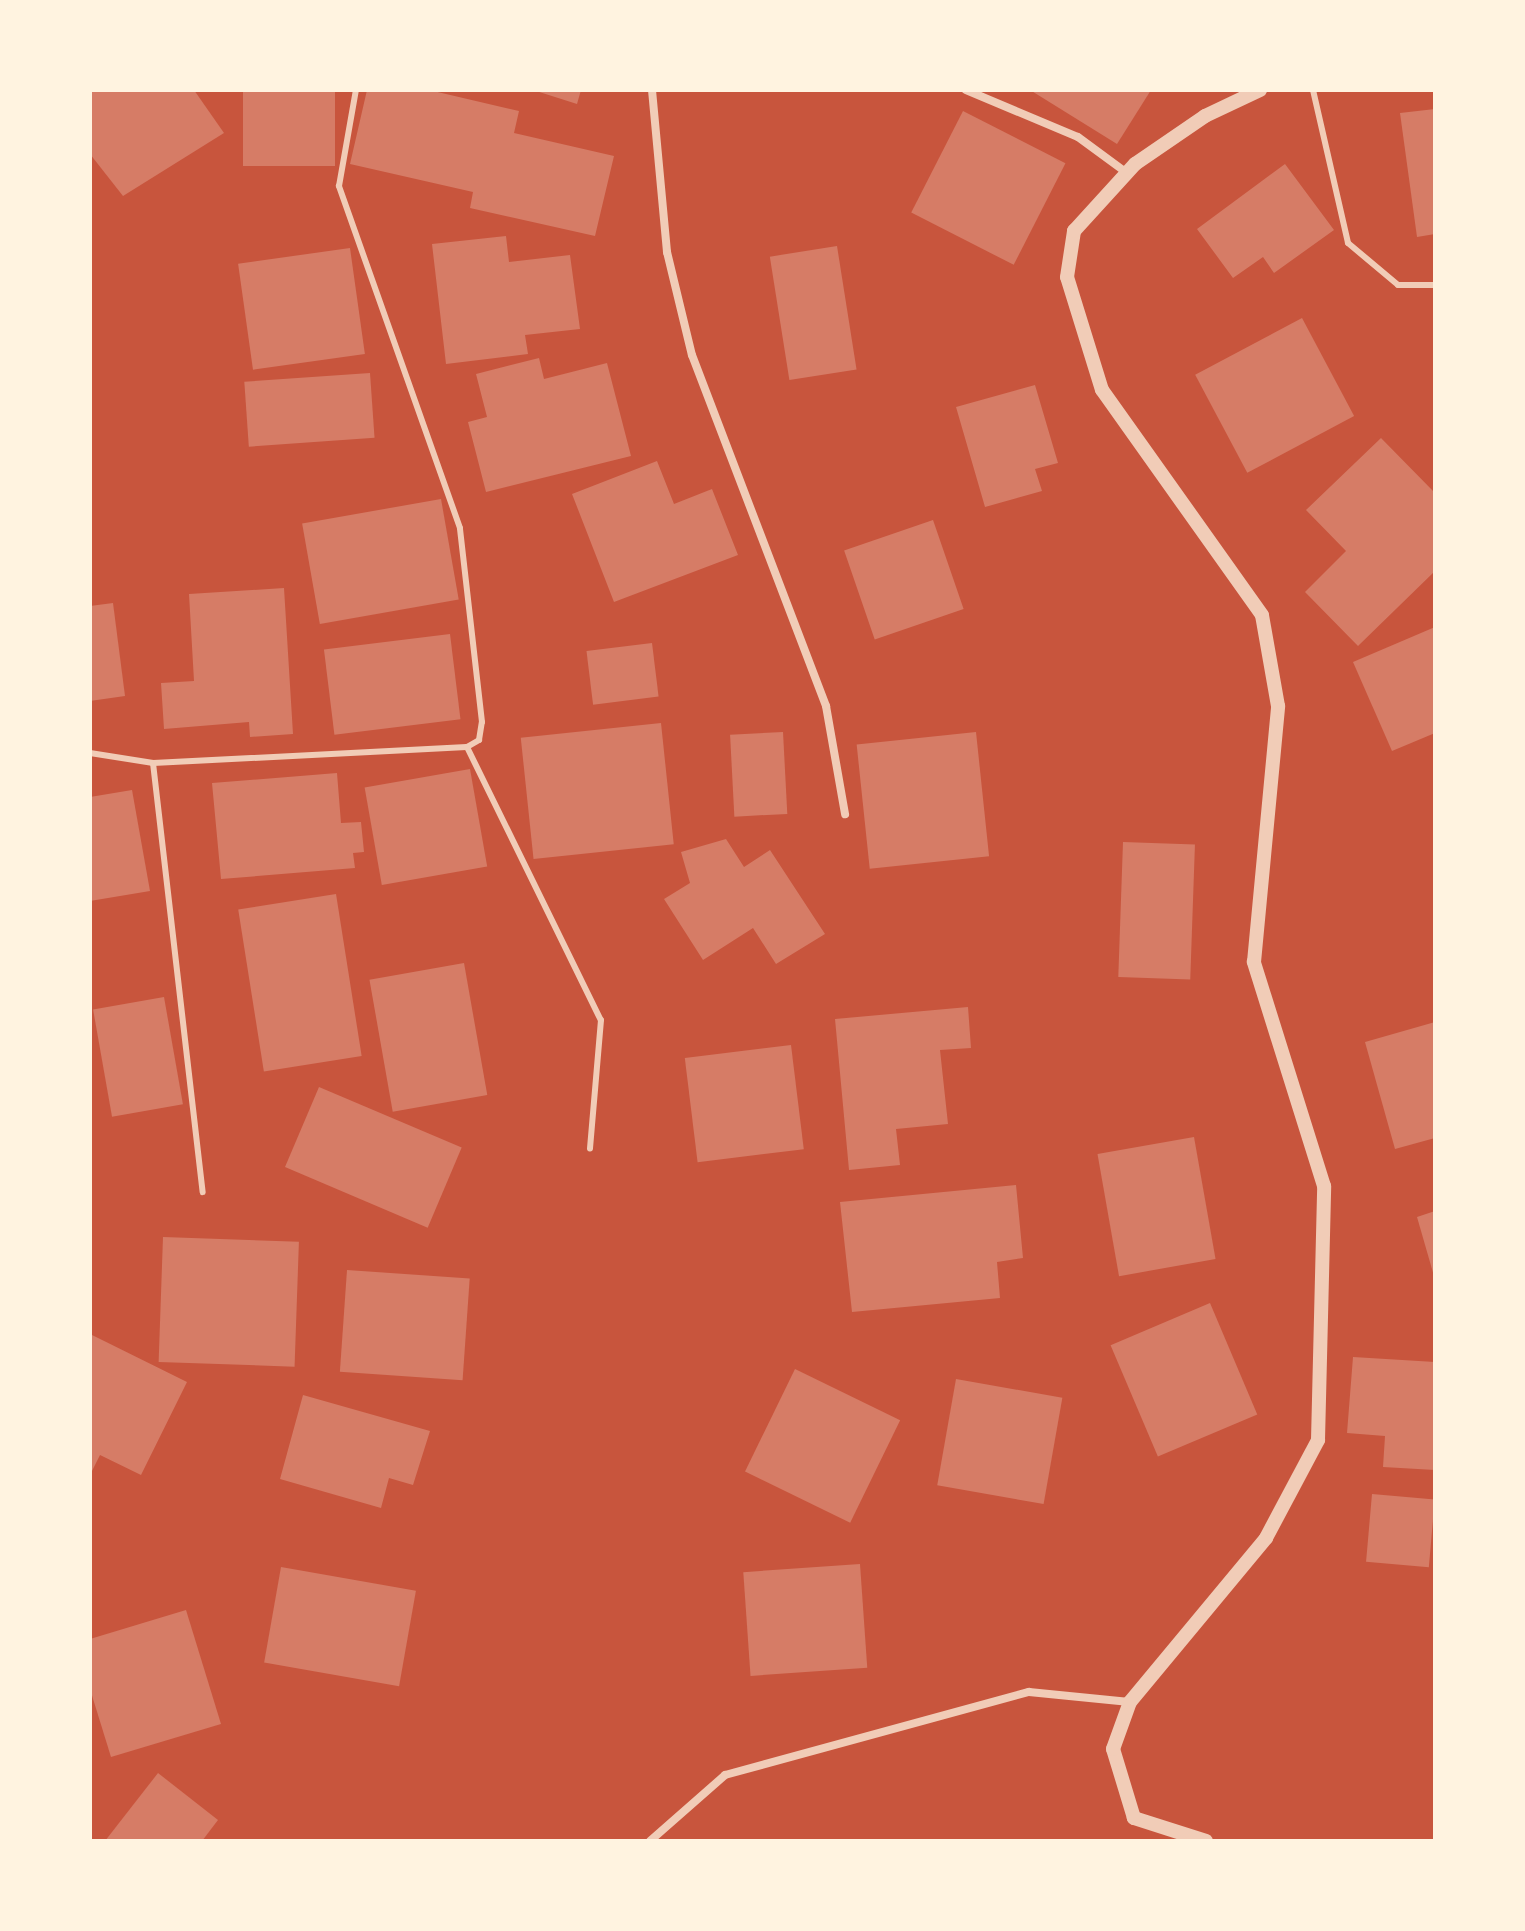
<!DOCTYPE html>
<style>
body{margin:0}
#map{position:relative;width:1525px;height:1931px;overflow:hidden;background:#c8553d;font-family:"DM Sans",sans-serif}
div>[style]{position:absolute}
.building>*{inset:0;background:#d67c66;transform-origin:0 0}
.service>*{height:6px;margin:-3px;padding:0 3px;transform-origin:3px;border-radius:3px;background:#f1ccb7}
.minor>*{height:8px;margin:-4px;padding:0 4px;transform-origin:4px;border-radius:4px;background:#f1ccb7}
.tertiary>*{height:14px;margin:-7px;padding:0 7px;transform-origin:7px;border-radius:7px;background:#f1ccb7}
span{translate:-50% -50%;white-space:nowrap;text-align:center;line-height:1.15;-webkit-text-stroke:6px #fff3e0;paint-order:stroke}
.frame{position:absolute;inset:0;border:92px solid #fff3e0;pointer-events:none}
</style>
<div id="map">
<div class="building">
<div style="clip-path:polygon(90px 90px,194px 90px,224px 133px,123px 196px,90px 154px)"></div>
<div style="left:243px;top:90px;width:92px;height:76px"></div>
<div style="clip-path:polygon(367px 90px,429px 90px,519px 111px,514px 133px,614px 156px,595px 236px,470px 208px,473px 192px,350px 164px)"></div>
<div style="clip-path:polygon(533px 90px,581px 90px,577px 104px)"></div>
<div style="clip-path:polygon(1030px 90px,1151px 90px,1117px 144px)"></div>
<div style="clip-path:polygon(1435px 109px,1435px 234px,1417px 237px,1400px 113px)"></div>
<div style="left:963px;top:111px;width:115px;height:114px;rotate:27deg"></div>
<div style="clip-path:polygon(1285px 164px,1334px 230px,1274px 273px,1263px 257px,1233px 278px,1197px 229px)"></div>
<div style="clip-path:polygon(506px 236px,509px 262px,570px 255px,580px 329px,525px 335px,528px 354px,446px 364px,432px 244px)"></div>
<div style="left:837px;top:246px;width:125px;height:68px;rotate:81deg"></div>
<div style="left:350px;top:248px;width:107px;height:113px;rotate:82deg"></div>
<div style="left:1302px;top:318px;width:111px;height:121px;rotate:62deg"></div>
<div style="clip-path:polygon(539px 358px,544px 379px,607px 363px,631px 456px,486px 492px,468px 422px,487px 417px,476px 374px)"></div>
<div style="left:370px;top:373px;width:65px;height:126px;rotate:86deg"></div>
<div style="clip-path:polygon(1035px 385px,1058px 463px,1035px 469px,1042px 491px,985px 507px,956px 407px)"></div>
<div style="clip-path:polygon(1381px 438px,1435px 493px,1435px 571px,1358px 646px,1305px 592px,1346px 551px,1306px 510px)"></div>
<div style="clip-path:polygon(657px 461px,674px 504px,712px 489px,738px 555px,614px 602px,572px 494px)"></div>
<div style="left:441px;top:499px;width:102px;height:141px;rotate:80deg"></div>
<div style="left:933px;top:520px;width:94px;height:94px;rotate:71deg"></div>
<div style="clip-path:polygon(284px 588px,293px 734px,250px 737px,249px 722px,164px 729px,161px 683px,194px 681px,189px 594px)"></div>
<div style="clip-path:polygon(113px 603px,125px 696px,90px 701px,90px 606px)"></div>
<div style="clip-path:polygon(1435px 627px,1435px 733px,1392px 751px,1353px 662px)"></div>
<div style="left:450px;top:634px;width:86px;height:127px;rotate:83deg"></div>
<div style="left:652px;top:643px;width:54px;height:66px;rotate:83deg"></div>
<div style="left:661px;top:723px;width:122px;height:141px;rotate:84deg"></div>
<div style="left:783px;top:732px;width:82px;height:53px;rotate:87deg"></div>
<div style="left:976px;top:732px;width:125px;height:120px;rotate:84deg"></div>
<div style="left:470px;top:769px;width:99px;height:107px;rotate:80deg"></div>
<div style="clip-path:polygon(337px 773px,341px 823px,361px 822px,364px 852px,353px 853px,355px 868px,221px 879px,212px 783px)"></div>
<div style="clip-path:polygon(132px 790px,150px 891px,90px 901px,90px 797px)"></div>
<div style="clip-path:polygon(726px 839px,744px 867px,770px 850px,825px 934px,776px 964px,753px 928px,703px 960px,664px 899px,690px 883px,681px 852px)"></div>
<div style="left:1123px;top:842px;width:72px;height:135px;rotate:2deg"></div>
<div style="left:336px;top:894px;width:164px;height:99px;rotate:81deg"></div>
<div style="left:464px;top:963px;width:134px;height:96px;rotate:80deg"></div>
<div style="left:164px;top:997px;width:109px;height:72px;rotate:80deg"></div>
<div style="clip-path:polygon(968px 1007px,971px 1048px,940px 1050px,948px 1124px,896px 1129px,900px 1165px,849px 1170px,835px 1019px)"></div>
<div style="clip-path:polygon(1435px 1022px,1435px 1138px,1395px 1149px,1365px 1042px)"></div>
<div style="left:791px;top:1045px;width:105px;height:107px;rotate:83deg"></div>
<div style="left:319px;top:1087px;width:155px;height:87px;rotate:23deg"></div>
<div style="left:1194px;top:1137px;width:124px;height:98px;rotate:80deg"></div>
<div style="clip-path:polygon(1016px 1185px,1023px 1258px,997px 1262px,1000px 1298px,852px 1312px,840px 1202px)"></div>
<div style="clip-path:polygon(1435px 1211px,1435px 1276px,1434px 1276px,1417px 1217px)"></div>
<div style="left:163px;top:1237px;width:136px;height:125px;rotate:2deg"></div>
<div style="left:347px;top:1270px;width:123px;height:102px;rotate:4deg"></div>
<div style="left:1210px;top:1303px;width:121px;height:108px;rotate:67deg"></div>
<div style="clip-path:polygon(90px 1334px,187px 1382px,141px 1475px,100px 1455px,90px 1475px)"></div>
<div style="clip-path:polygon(1353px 1357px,1435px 1362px,1435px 1470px,1383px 1467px,1385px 1436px,1347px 1433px)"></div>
<div style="left:795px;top:1369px;width:117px;height:114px;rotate:26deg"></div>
<div style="left:956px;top:1379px;width:108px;height:108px;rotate:10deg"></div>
<div style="clip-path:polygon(303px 1395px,430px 1431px,413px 1485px,389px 1478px,381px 1508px,280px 1479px)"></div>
<div style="left:1372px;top:1494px;width:63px;height:68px;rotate:5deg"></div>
<div style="left:860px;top:1564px;width:104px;height:117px;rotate:86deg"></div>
<div style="left:281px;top:1567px;width:137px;height:97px;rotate:10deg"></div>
<div style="clip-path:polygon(186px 1610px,221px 1724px,111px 1757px,90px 1689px,90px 1639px)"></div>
<div style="clip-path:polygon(158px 1773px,218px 1820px,202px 1841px,105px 1841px)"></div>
</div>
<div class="service">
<div style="left:1313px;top:90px;width:157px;rotate:77.1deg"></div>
<div style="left:1348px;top:243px;width:65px;rotate:40deg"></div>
<div style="left:1398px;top:285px;width:37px"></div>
<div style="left:467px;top:747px;width:304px;rotate:63.9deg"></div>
<div style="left:601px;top:1020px;width:129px;rotate:94.9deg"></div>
<div style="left:90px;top:753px;width:64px;rotate:9deg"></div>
<div style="left:153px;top:763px;width:314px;rotate:-2.9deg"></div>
<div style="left:467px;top:747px;width:14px;rotate:-30deg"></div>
<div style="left:479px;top:740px;width:18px;rotate:-81deg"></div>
<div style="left:482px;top:722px;width:195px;rotate:-96.5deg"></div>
<div style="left:460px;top:528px;width:363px;rotate:-109.5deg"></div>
<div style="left:339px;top:186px;width:97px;rotate:-80deg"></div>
<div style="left:153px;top:763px;width:432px;rotate:83.4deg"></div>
</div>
<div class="minor">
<div style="left:652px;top:90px;width:163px;rotate:84.7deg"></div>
<div style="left:667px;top:252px;width:106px;rotate:76.4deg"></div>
<div style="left:692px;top:355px;width:376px;rotate:69.1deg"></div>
<div style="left:826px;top:706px;width:110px;rotate:80deg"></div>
<div style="left:966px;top:90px;width:121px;rotate:22.8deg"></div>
<div style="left:1078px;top:137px;width:61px;rotate:36.3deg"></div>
<div style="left:650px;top:1841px;width:100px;rotate:-41.3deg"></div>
<div style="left:725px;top:1775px;width:315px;rotate:-15.3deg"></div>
<div style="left:1029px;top:1692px;width:101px;rotate:5.7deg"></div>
</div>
<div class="tertiary">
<div style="left:1206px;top:1841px;width:76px;rotate:-162.3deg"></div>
<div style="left:1134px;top:1818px;width:72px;rotate:-106.9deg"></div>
<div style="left:1113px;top:1749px;width:50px;rotate:-70.1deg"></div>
<div style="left:1130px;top:1702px;width:213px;rotate:-50.3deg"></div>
<div style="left:1266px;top:1538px;width:111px;rotate:-62deg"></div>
<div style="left:1318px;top:1440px;width:254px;rotate:-88.6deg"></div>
<div style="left:1324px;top:1186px;width:235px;rotate:-107.4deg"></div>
<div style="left:1254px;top:962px;width:257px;rotate:-84.6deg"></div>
<div style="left:1278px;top:706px;width:92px;rotate:-100deg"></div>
<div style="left:1262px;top:615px;width:276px;rotate:-125.4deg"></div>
<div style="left:1102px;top:390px;width:118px;rotate:-107.2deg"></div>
<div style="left:1067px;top:277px;width:47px;rotate:-81.3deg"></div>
<div style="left:1074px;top:231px;width:91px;rotate:-47.7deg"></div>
<div style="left:1135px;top:164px;width:85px;rotate:-34.4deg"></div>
<div style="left:1205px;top:116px;width:61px;rotate:-25.3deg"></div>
</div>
<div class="frame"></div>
</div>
